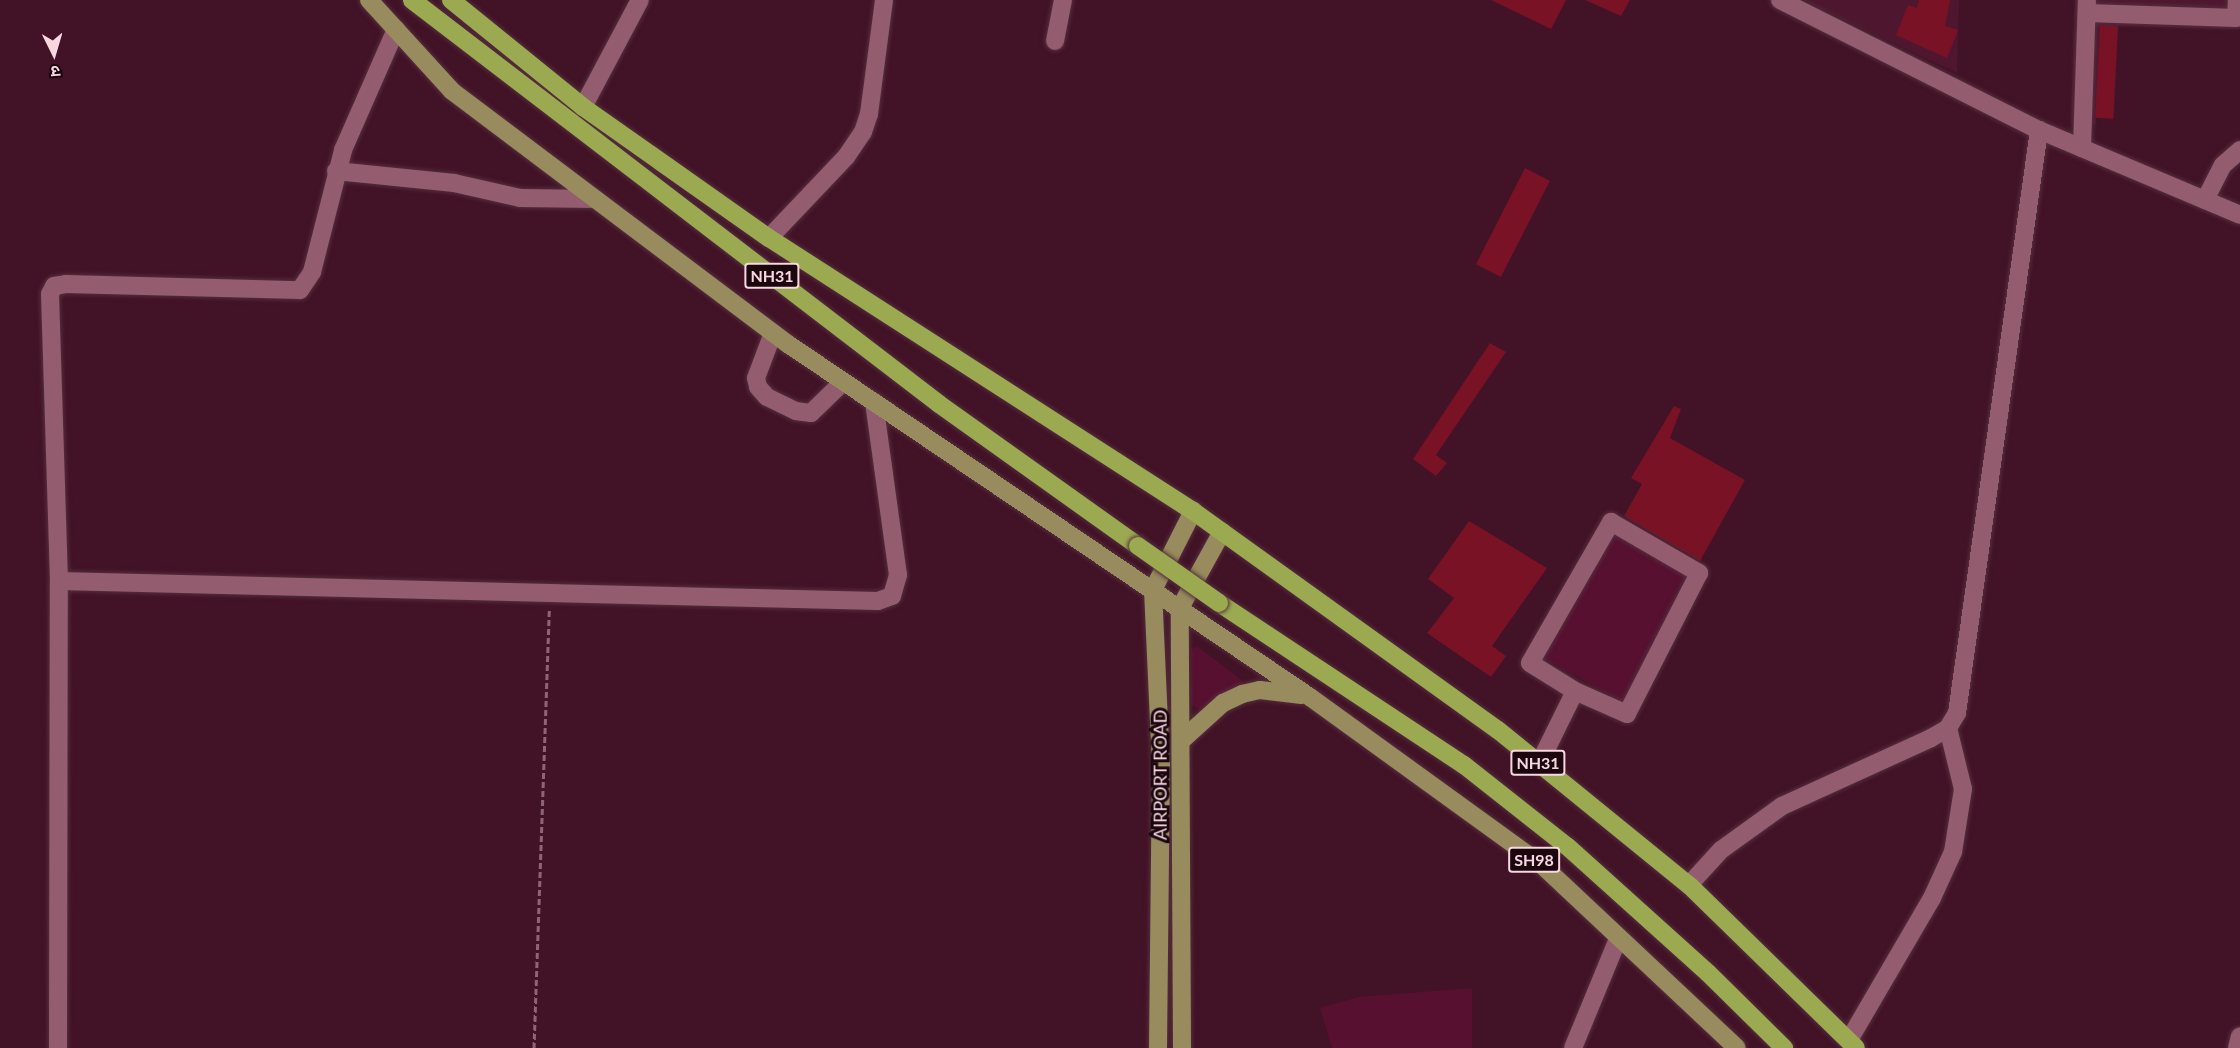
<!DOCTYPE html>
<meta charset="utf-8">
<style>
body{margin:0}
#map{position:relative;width:2240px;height:1048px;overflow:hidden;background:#421226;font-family:Lato,"Noto Sans Devanagari",sans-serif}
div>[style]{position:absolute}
.built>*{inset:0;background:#4f172f}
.green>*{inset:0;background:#571030;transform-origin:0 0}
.building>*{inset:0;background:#791225;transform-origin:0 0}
.path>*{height:3px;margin-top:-1.5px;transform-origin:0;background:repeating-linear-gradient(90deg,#8f6575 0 6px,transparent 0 9px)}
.roads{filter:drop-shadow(0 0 2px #542f3d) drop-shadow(0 0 2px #542f3d)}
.minor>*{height:18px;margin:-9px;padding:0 9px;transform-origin:9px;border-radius:9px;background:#945c6f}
.major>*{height:18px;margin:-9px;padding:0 9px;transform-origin:9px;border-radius:9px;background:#988b5d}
.highway>*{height:18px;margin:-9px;padding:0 9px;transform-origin:9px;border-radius:9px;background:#9baa51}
.bridges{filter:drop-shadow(0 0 2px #542f3d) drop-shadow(0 0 2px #542f3d)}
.highway-bridge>*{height:18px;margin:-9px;padding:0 9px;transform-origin:9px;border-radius:9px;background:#9baa51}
span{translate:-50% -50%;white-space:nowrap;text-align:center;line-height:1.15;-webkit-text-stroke:6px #1c070f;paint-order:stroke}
.shield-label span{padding:2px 4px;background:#1c070f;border:2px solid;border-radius:4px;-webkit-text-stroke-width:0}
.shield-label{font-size:16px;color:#f8d7e1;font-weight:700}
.street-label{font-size:18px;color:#f8d7e1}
.north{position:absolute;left:24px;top:24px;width:60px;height:60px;-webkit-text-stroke:4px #1c070f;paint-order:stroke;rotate:175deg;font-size:16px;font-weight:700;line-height:24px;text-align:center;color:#f8d7e1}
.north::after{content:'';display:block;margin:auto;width:21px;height:27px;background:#f8d7e1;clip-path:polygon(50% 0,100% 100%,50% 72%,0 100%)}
</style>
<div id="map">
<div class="built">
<div style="clip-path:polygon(1803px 0,1959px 0,1957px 73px)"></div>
<div style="clip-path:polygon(2075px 0,2240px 0,2240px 29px,2118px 26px,2114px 119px,2096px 118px,2096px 124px,2071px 123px)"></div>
</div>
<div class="green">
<div style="left:1613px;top:533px;width:90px;height:143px;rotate:29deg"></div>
<div style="clip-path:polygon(1197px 646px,1243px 681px,1244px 686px,1238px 694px,1200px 709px,1191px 705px,1191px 650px)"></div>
<div style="clip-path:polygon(1472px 988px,1472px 1048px,1332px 1048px,1320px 1008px,1358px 997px)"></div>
</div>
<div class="building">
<div style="clip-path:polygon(1491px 0,1566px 0,1551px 29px)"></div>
<div style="clip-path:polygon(1585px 0,1630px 0,1621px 16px)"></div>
<div style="clip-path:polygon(1919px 0,1950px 0,1945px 26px,1958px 30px,1947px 58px,1896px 35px,1908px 5px,1917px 8px)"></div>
<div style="left:2100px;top:25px;width:18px;height:93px;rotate:3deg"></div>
<div style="left:1525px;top:168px;width:28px;height:108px;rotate:27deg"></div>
<div style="clip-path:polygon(1490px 343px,1506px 352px,1436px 455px,1447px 463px,1436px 476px,1413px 459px)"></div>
<div style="clip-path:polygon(1674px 406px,1681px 409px,1670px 438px,1745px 480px,1700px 561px,1624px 516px,1642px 484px,1631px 478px)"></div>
<div style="clip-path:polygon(1469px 521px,1547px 568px,1492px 646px,1506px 656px,1491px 677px,1427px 633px,1454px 598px,1428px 579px)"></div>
</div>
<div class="path">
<div style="left:534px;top:1048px;width:439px;rotate:-88deg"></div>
</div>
<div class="roads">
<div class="minor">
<div style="left:1780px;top:0;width:290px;rotate:26.7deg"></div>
<div style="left:2039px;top:130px;width:218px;rotate:22.9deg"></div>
<div style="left:2087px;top:13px;width:149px;rotate:1.9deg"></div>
<div style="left:2236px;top:18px;width:18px;rotate:-87deg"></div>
<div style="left:1055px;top:41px;width:42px;rotate:-79deg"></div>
<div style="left:583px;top:107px;width:121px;rotate:-62deg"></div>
<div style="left:2082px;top:148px;width:148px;rotate:-88.1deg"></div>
<div style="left:336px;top:171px;width:119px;rotate:5.8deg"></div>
<div style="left:454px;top:183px;width:68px;rotate:12.8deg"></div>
<div style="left:520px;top:198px;width:75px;rotate:0.8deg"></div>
<div style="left:2205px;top:200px;width:39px;rotate:-63deg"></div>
<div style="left:2223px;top:165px;width:23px;rotate:-41deg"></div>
<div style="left:769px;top:238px;width:112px;rotate:-46.5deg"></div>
<div style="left:846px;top:157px;width:30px;rotate:-56deg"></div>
<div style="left:863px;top:132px;width:19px;rotate:-72deg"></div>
<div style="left:869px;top:114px;width:115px;rotate:-82.5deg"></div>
<div style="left:773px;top:333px;width:48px;rotate:110.7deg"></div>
<div style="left:756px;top:378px;width:9px;rotate:77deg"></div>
<div style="left:758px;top:387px;width:13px;rotate:48deg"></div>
<div style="left:767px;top:397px;width:32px;rotate:26deg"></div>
<div style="left:796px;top:411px;width:15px;rotate:8deg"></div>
<div style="left:811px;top:413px;width:45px;rotate:-44.1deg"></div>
<div style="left:59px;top:581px;width:819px;rotate:1.4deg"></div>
<div style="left:878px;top:601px;width:15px;rotate:-20deg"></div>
<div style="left:892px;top:596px;width:22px;rotate:-74deg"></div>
<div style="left:898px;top:575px;width:175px;rotate:-97.9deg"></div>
<div style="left:1539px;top:764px;width:81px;rotate:-63.7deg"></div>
<div style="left:1575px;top:691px;width:53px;rotate:-148.1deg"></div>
<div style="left:1530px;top:663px;width:163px;rotate:-60.1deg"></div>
<div style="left:1611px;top:522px;width:102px;rotate:30.1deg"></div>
<div style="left:1699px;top:573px;width:158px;rotate:117.1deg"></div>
<div style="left:1627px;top:714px;width:57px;rotate:-156.1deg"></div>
<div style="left:1689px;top:885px;width:47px;rotate:-47.6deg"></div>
<div style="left:1721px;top:850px;width:75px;rotate:-35.8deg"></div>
<div style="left:1782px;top:806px;width:164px;rotate:-24.5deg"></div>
<div style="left:1931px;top:738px;width:20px;rotate:-30deg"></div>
<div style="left:1948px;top:728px;width:17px;rotate:-59deg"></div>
<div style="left:1957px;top:713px;width:589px;rotate:-81.99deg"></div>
<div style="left:1849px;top:1040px;width:164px;rotate:-59.7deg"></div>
<div style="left:1932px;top:898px;width:51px;rotate:-65.5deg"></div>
<div style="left:1953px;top:852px;width:64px;rotate:-81deg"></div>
<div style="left:1963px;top:789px;width:63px;rotate:-103.8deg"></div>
<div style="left:58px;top:1048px;width:467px;rotate:-89.9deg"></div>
<div style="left:59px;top:581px;width:287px;rotate:-91.8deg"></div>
<div style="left:50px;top:294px;width:9px;rotate:-63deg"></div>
<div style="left:54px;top:286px;width:12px;rotate:-9deg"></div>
<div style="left:66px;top:284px;width:234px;rotate:1.5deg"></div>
<div style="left:300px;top:290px;width:22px;rotate:-56deg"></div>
<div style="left:312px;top:272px;width:126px;rotate:-75.7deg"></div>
<div style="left:343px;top:150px;width:132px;rotate:-66.3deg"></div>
<div style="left:1573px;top:1048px;width:118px;rotate:-67.6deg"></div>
<div style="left:2237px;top:1048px;width:12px;rotate:-76deg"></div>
</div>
<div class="major">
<div style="left:369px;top:0;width:123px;rotate:47.6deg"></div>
<div style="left:452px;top:91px;width:421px;rotate:37deg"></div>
<div style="left:788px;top:344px;width:630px;rotate:34.07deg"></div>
<div style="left:1310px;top:697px;width:286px;rotate:35.9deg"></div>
<div style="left:1542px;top:865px;width:267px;rotate:43.2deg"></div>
<div style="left:1182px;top:740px;width:55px;rotate:-42.1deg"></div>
<div style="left:1223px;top:703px;width:21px;rotate:-25deg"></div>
<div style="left:1242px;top:694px;width:18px;rotate:-13deg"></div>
<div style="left:1260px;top:690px;width:42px;rotate:6.8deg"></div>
<div style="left:1158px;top:1048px;width:282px;rotate:-89.4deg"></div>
<div style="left:1161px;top:766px;width:176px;rotate:-92.6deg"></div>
<div style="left:1153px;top:590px;width:89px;rotate:-63.1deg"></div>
<div style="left:1182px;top:1048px;width:440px;rotate:-90.3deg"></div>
<div style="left:1180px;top:608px;width:87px;rotate:-61.1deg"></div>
</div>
<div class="highway">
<div style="left:412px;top:0;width:664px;rotate:37.47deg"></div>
<div style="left:939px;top:404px;width:244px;rotate:35.5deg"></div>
<div style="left:451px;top:0;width:170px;rotate:39deg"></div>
<div style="left:583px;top:107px;width:228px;rotate:35.2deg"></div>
<div style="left:769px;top:238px;width:504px;rotate:32.78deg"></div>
<div style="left:1193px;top:511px;width:375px;rotate:35.7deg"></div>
<div style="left:1498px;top:730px;width:246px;rotate:39.1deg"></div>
<div style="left:1689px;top:885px;width:233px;rotate:44.3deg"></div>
<div style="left:1219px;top:603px;width:294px;rotate:33.5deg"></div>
<div style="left:1464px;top:765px;width:132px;rotate:38.3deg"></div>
<div style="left:1568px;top:847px;width:188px;rotate:42deg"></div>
<div style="left:1708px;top:973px;width:107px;rotate:44.6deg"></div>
</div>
</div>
<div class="bridges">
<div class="highway-bridge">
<div style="left:1138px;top:546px;width:99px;rotate:35.1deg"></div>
</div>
</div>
<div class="shield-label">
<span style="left:772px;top:276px">NH31</span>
<span style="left:1538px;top:763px">NH31</span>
<span style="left:1534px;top:860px">SH98</span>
</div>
<div class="street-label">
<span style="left:1160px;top:775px;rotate:-90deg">AIRPORT ROAD</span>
</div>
<div class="north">उ</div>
</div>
